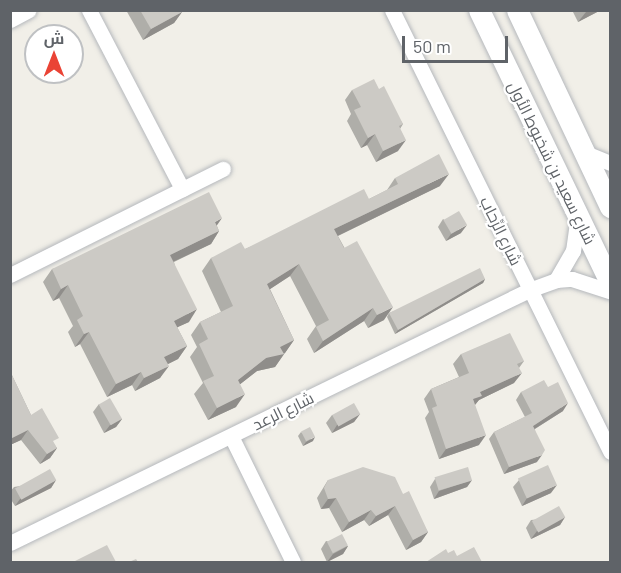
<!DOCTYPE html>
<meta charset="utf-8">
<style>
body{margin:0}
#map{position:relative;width:621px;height:573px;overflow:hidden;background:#f1efe8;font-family:Barlow,Cairo,sans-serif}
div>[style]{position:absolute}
.roads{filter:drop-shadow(0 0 2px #b5b8bc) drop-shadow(0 0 2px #b5b8bc)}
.minor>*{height:15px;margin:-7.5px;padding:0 7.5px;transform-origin:7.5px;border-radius:7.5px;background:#fff}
.secondary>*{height:21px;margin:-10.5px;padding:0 10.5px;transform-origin:10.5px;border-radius:10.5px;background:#fff}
.wall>*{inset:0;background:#afaea9}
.shaded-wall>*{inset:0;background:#8f8d8a}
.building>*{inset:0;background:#cccac5;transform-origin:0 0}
span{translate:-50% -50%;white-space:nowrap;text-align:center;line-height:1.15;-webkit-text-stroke:4.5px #fff;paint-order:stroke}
.street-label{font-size:16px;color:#5f6368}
.frame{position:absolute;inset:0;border:12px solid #5f6368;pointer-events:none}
.north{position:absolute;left:24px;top:24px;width:60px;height:60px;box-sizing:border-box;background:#fff;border:2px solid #bfc1c3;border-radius:50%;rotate:0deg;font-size:16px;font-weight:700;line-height:24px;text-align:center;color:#5f6368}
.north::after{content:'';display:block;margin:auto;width:21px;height:27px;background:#ea4335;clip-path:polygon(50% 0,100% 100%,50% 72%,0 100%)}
.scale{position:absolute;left:402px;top:36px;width:106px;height:27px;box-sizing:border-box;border:3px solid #5f6368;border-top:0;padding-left:8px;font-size:18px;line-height:21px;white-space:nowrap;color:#5f6368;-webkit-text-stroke:4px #fff;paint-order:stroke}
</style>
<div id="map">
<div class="roads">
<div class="minor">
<div style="left:89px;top:10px;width:202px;rotate:62.5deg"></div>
<div style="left:392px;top:10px;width:493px;rotate:63.7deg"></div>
<div style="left:10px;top:20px;width:21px;rotate:-28deg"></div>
<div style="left:583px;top:152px;width:29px;rotate:22deg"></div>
<div style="left:10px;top:275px;width:238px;rotate:-26.5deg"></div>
<div style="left:556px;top:280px;width:34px;rotate:-60deg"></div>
<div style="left:573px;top:251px;width:34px;rotate:-82deg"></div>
<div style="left:231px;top:436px;width:140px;rotate:63.8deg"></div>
<div style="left:10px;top:543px;width:577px;rotate:-25.99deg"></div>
<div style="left:529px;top:290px;width:29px;rotate:-20deg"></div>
<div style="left:556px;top:280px;width:16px;rotate:-4deg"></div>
<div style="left:572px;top:279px;width:40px;rotate:18deg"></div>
</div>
<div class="secondary">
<div style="left:479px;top:10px;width:302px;rotate:64.3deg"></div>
<div style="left:517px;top:10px;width:218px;rotate:64.7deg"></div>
</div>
</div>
<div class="wall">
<div style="clip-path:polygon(126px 10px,181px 10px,182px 12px,174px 23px,143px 40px)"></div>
<div style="clip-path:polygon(572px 10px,601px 10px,578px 22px)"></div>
<div style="clip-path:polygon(379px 89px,403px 124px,400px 129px,398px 151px,376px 162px,367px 145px,361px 148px,347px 121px,351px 114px,345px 100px,352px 90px)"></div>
<div style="clip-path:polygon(395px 178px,440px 186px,338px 236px,384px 320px,368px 328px,364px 321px,314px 353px,307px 339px,316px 326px,290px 276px,270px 289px,294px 340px,275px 367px,257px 371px,240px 384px,236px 407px,208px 420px,194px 394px,203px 383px,190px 357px,197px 347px,191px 335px,200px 322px,221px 312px,202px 271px,211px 258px,245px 249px,369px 199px,387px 190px)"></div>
<div style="clip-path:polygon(443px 219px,461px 233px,446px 241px,438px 227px)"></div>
<div style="clip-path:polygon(217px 226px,219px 231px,211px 244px,174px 262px,189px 322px,177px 327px,187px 346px,178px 359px,168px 364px,160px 378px,135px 391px,132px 385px,107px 397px,80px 344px,75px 347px,68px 332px,73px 326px,59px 298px,53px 301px,43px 282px,52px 269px)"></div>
<div style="clip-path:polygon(485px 279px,483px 283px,395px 334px,387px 317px,389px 313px)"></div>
<div style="clip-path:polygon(461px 354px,524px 361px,519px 368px,514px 383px,479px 400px,475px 405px,479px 445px,439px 459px,425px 418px,429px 412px,424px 399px,431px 389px,459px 377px,453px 364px)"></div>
<div style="clip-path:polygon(10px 371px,31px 415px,57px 448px,50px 458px,40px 464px,21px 440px,10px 445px)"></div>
<div style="clip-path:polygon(548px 387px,563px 411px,535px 429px,537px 462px,504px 474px,489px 439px,494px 432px,525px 417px,516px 400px,521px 392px)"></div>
<div style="clip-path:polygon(99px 404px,122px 419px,116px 427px,104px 433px,93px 412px)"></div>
<div style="clip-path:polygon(360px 414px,354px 422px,332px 433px,326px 423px,332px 415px)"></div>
<div style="clip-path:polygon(301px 432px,313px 441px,303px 446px,298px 436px)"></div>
<div style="clip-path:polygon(435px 479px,472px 480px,467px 487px,434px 499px,430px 487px)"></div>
<div style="clip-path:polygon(56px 480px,51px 488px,15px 506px,10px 498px,10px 492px,14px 487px)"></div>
<div style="clip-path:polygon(328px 480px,403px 494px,428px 532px,421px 542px,406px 550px,388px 515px,369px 526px,364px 520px,342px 532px,329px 508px,321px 509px,317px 498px)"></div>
<div style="clip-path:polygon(519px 480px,551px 493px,522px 506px,513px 487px)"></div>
<div style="clip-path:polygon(565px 517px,560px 525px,531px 539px,526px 528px,531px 520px)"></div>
<div style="clip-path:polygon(326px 541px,348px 546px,343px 554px,327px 562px,321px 549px)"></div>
</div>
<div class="shaded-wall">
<div style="clip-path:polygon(588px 10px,601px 10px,578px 22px,586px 12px)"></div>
<div style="clip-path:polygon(182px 12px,174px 23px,143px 40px,151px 29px)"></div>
<div style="clip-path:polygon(375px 134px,367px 145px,361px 148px,368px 138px)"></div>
<div style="clip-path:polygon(406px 140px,398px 151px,376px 162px,383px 151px)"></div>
<div style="clip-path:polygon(449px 174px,440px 186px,325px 242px,334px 229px)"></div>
<div style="clip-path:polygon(222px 218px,213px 231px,215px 222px)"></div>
<div style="clip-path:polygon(467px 225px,461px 233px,446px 241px,451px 234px)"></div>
<div style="clip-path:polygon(219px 231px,211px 244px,162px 267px,170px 255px)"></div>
<div style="clip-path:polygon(299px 264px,290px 276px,258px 297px,267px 284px)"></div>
<div style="clip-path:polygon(485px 279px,483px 283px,395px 334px,398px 330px)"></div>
<div style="clip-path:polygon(68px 285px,59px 298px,53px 301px,61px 289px)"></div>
<div style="clip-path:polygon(393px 307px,384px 320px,368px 328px,377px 315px)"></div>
<div style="clip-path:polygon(373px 308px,364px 321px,314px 353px,323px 341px)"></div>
<div style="clip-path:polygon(197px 309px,189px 322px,165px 333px,174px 321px)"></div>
<div style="clip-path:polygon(89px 332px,80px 344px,75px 347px,84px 334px)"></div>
<div style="clip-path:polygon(294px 340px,285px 353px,281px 355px,284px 354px,275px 367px,257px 371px,229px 393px,238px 380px,280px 347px)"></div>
<div style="clip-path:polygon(187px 346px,178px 359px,156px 370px,164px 357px)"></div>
<div style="clip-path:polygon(169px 366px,160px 378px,135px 391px,144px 378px)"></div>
<div style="clip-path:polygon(141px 372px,132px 385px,107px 397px,116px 384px)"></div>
<div style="clip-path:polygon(522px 373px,514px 383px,479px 400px,474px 406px,473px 399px,480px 392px)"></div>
<div style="clip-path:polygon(245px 394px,236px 407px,208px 420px,217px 408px)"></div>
<div style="clip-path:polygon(568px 403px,563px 411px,528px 433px,533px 426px)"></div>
<div style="clip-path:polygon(360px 414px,354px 422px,332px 433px,337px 425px)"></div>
<div style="clip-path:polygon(122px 419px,116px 427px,104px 433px,110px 425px)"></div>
<div style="clip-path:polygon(28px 430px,21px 440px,10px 445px,10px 439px)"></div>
<div style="clip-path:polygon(486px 435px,479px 445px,439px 459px,446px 449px)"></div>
<div style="clip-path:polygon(315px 437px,313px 441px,303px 446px,306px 442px)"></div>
<div style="clip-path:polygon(57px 448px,50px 458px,40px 464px,47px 454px)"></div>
<div style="clip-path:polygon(542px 455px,537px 462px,504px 474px,509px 467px)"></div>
<div style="clip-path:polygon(56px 480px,51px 488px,15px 506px,20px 499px)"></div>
<div style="clip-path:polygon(472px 480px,467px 487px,434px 499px,439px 491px)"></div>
<div style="clip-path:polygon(557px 485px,551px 493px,522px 506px,527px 498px)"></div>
<div style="clip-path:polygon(336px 498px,329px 508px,321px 509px,328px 499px)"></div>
<div style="clip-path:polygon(395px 506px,388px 515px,369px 526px,376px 516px)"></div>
<div style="clip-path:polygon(371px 510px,364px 520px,342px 532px,349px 522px)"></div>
<div style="clip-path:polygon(565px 517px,560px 525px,531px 539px,537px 531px)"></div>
<div style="clip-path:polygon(428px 532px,421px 542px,406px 550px,413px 540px)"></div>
<div style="clip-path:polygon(348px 546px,343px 554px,327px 562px,333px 554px)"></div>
</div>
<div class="building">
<div style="clip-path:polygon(140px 10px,181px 10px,182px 12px,151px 29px)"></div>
<div style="clip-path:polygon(374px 79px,379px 89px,384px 86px,403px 124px,399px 126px,406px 140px,383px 151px,375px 134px,368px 138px,354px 110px,361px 107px,352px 90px)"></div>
<div style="clip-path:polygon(439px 154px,449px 174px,334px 229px,344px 248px,357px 241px,393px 307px,377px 315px,373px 308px,323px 341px,316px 327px,329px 320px,299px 264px,267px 284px,294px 340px,280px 347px,284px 354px,266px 358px,238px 380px,245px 394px,217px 408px,203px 381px,214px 376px,199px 344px,208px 339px,200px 322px,233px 306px,211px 258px,241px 242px,245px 249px,364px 189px,369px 199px,398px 184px,395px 178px)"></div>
<div style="clip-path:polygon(209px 192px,222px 218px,215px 222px,219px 231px,170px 255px,197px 309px,174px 321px,187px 346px,164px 357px,169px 366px,144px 378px,141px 372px,116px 384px,89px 332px,84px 334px,77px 320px,83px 316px,68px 285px,61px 289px,52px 269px)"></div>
<div style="left:459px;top:211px;width:16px;height:18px;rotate:60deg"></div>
<div style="clip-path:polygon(480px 268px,485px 279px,398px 330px,389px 313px)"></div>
<div style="clip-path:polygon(510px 333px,524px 361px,517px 364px,522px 373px,480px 392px,482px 396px,473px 399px,486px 435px,446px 449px,432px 408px,437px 406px,431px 389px,469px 373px,461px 354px)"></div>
<div style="clip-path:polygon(10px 371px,31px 415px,42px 408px,59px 438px,53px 441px,57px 448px,47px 454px,28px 430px,10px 439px)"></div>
<div style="clip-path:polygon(544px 380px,548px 387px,558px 382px,568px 403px,533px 426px,545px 450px,542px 455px,509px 467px,494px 432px,532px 413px,521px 392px)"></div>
<div style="left:110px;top:398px;width:24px;height:13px;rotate:60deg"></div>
<div style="left:354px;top:403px;width:13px;height:25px;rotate:61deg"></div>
<div style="left:310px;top:427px;width:11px;height:10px;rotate:63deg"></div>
<div style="left:548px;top:465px;width:22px;height:33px;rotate:66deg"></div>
<div style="clip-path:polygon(363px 467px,395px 477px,403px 494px,409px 491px,428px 532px,413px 540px,395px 506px,376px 516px,371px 510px,349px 522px,336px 498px,328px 499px,324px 488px,328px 480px)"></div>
<div style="left:468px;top:467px;width:14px;height:35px;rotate:73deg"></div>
<div style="left:50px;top:469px;width:13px;height:40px;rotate:61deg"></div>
<div style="left:559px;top:506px;width:13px;height:31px;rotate:61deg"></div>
<div style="left:342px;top:534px;width:13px;height:17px;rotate:63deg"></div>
<div style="clip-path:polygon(107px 545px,116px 562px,73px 562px)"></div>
<div style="clip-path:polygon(474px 547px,482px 562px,426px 562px,446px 549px,448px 553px,454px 550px,457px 556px)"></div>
<div style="clip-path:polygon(136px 559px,138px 562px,129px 562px)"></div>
</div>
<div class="street-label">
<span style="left:552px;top:163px;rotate:64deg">شارع سعيد بن شخبوط الأول</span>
<span style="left:501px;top:231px;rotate:64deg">شارع الرِّحاب</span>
<span style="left:283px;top:411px;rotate:-26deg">شارع الرعد</span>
</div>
<div class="frame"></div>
<div class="north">ش</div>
<div class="scale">50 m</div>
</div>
